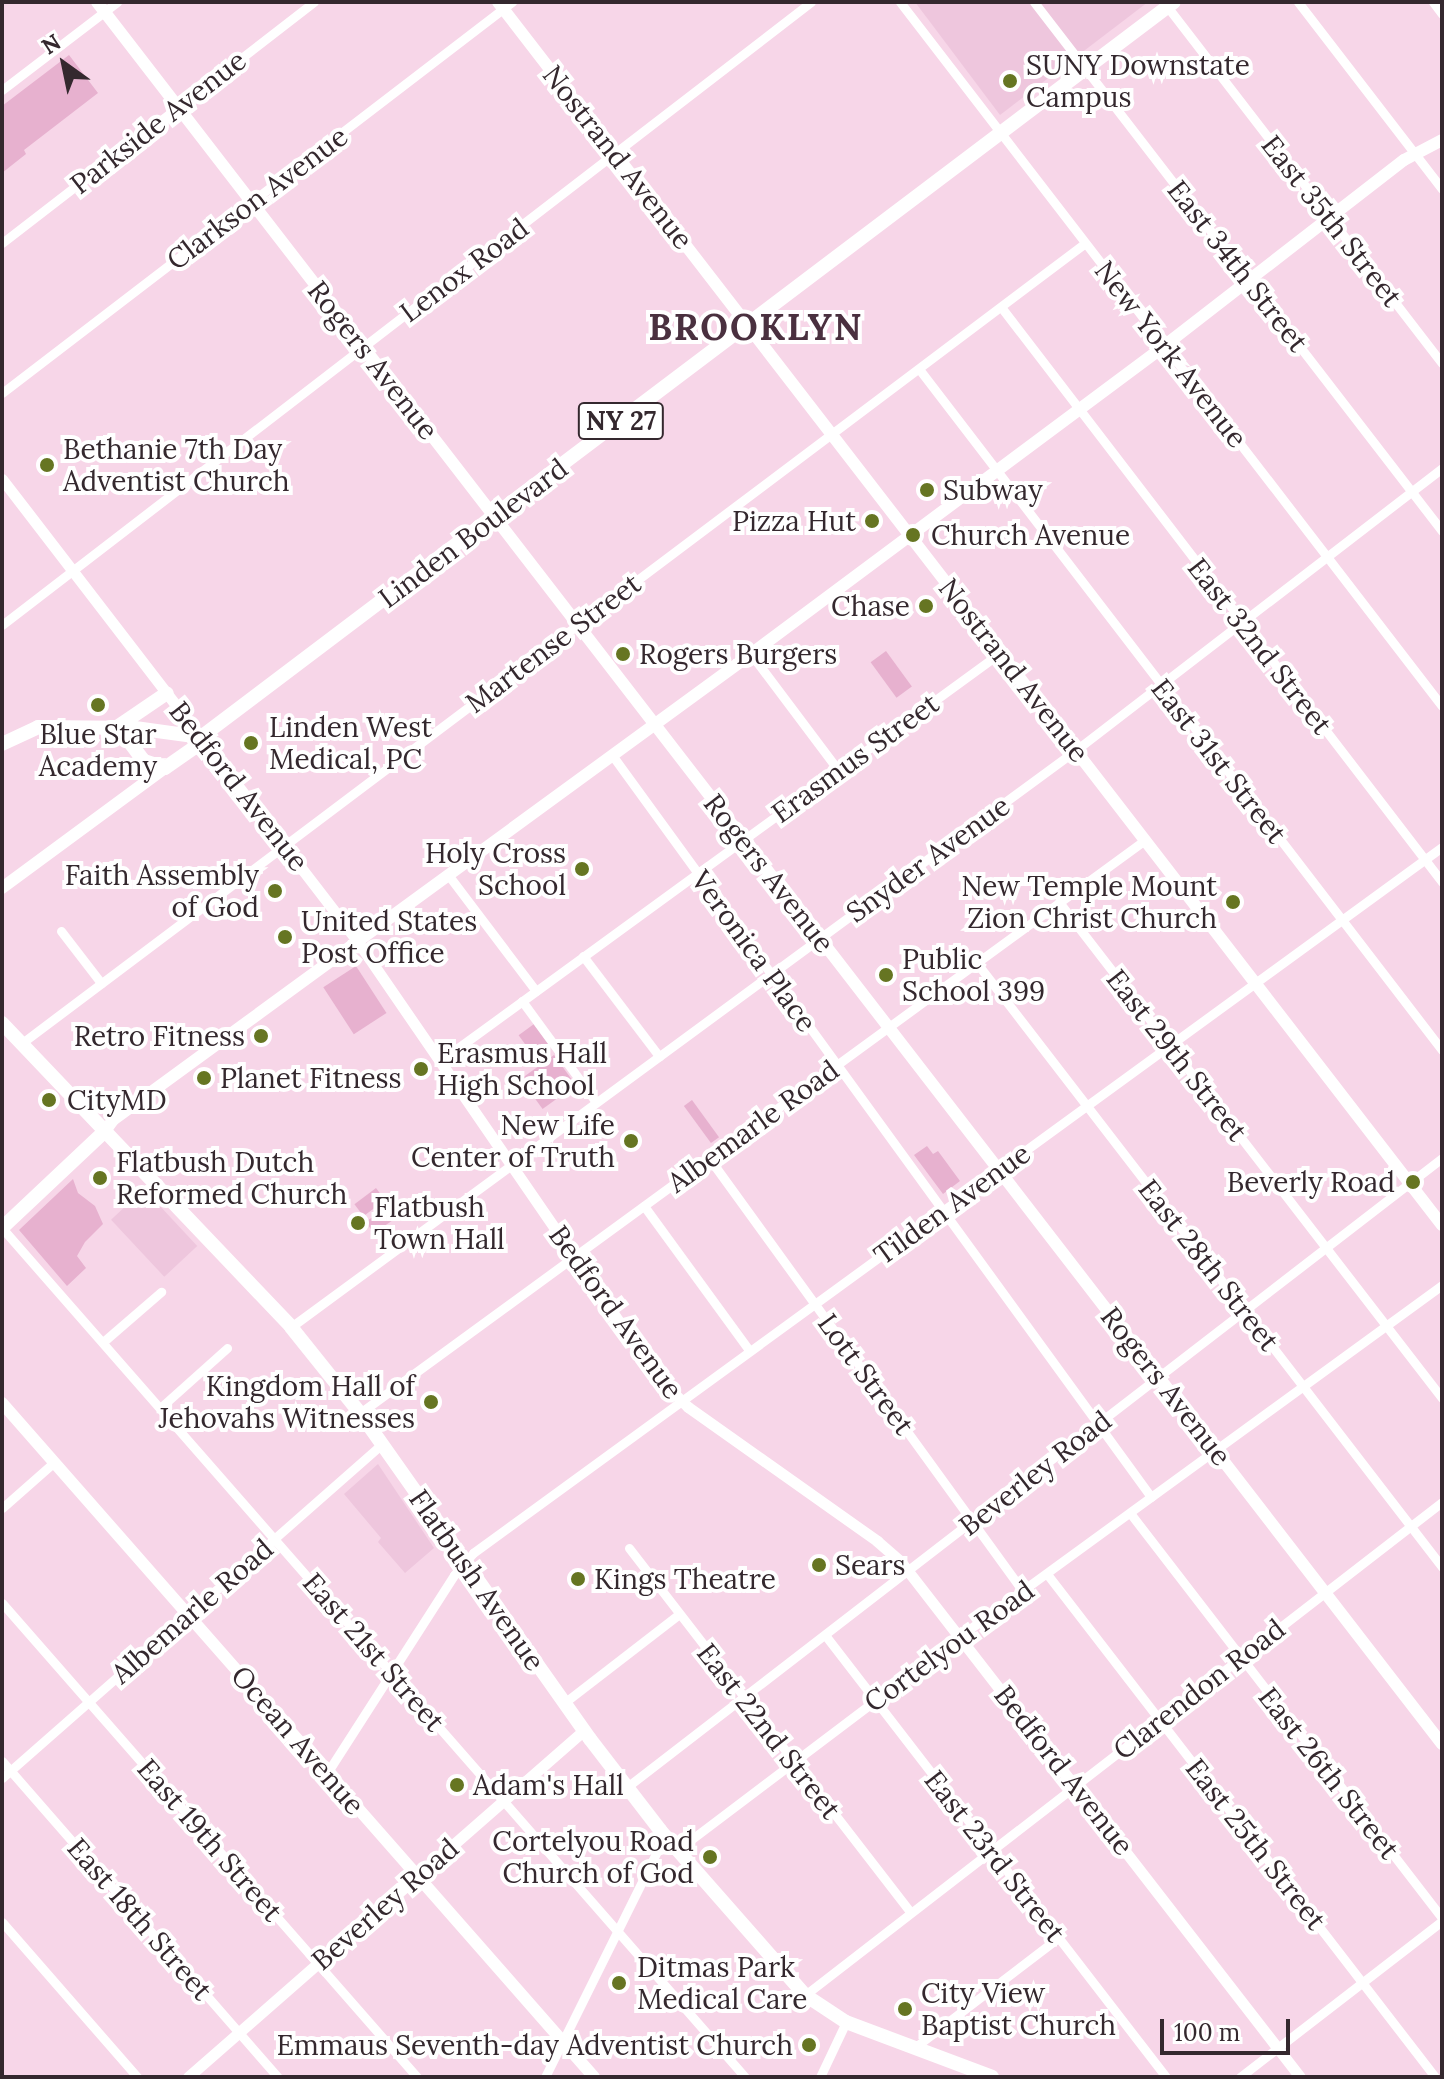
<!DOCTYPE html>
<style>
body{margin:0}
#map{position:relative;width:1444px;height:2079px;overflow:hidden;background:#f7d6e8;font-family:Lora,serif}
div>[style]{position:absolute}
.built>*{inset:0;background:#eec6dd;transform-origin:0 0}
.green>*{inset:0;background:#e7b1cf;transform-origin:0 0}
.minor>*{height:9px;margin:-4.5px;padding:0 4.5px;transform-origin:4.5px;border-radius:4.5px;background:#fff}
.tertiary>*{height:11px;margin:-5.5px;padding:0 5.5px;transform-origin:5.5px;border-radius:5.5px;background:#fff}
.secondary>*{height:12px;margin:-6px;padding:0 6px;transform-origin:6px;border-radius:6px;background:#fff}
.primary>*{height:14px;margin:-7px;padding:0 7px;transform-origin:7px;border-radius:7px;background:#fff}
.trunk>*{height:14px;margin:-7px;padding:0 7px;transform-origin:7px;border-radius:7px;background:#fff}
.dots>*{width:22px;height:22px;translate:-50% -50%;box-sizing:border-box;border:4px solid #fff;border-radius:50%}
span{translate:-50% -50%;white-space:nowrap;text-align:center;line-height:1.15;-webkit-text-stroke:8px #fff;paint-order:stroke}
.shield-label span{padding:2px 6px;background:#fff;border:2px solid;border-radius:6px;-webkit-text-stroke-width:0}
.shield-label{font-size:26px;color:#34282e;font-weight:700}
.poi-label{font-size:28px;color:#34282e}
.left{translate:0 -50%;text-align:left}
.right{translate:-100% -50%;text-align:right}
.street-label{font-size:28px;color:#34282e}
.district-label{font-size:36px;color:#4a303f;font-weight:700;letter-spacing:2px}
.frame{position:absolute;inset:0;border:4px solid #34282e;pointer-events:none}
.north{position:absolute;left:24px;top:24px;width:80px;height:80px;-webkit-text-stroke:6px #fff;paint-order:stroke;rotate:327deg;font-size:22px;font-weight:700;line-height:32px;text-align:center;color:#34282e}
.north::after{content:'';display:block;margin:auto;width:28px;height:36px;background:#34282e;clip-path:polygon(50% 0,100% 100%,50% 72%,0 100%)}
.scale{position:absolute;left:1160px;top:2019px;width:130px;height:36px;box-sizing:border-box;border:4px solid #34282e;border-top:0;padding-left:10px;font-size:24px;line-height:28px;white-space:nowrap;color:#34282e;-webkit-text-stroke:6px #fff;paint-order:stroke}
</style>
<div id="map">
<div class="built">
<div style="clip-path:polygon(915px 2px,1148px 2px,1000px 115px)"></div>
<div style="left:144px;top:1189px;width:78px;height:45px;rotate:47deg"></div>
<div style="clip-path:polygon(378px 1464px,434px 1548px,405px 1573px,378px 1542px,381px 1538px,344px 1494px)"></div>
</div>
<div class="green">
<div style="clip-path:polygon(69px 55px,98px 93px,24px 150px,26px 154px,2px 173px,2px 106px)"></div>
<div style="left:886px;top:651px;width:44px;height:19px;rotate:54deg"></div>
<div style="left:356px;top:966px;width:56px;height:39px;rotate:57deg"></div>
<div style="left:534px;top:1024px;width:26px;height:19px;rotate:54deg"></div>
<div style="left:554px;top:1055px;width:37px;height:41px;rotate:54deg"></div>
<div style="left:692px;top:1100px;width:46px;height:10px;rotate:54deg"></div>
<div style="clip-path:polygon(927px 1146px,933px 1154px,938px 1151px,960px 1181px,943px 1194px,914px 1155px)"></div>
<div style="clip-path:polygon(73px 1179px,78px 1193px,95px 1206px,103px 1224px,85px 1242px,77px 1256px,86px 1268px,67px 1286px,19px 1230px)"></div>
<div style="left:376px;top:1188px;width:15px;height:27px;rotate:53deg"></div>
<div style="left:389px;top:1206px;width:14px;height:28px;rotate:56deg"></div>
</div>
<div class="minor">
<div style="left:900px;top:2px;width:888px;rotate:52.41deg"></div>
<div style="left:1034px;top:2px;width:668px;rotate:52.36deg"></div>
<div style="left:1298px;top:2px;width:236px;rotate:52.4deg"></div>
<div style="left:1433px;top:2px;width:15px;rotate:53deg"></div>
<div style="left:1166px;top:5px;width:452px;rotate:52.4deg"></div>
<div style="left:2px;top:90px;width:145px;rotate:-37.4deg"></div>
<div style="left:2px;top:243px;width:394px;rotate:-37.7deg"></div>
<div style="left:1001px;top:307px;width:725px;rotate:52.51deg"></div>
<div style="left:919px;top:369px;width:859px;rotate:52.48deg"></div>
<div style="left:2px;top:393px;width:643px;rotate:-37.48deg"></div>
<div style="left:2px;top:625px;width:1021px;rotate:-37.6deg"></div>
<div style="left:751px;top:654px;width:145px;rotate:53.1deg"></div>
<div style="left:612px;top:755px;width:917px;rotate:54deg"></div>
<div style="left:449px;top:876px;width:144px;rotate:52.9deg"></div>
<div style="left:1059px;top:902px;width:627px;rotate:52.33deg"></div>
<div style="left:61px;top:931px;width:66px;rotate:52.4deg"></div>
<div style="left:583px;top:956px;width:126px;rotate:52.8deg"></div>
<div style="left:976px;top:962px;width:764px;rotate:52.39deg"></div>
<div style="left:522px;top:1001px;width:125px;rotate:53.8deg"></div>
<div style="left:22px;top:1043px;width:1330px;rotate:-36.96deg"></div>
<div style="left:440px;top:1061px;width:693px;rotate:-36.08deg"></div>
<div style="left:709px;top:1158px;width:533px;rotate:54.08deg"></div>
<div style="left:644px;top:1206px;width:178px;rotate:53.9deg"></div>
<div style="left:2px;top:1228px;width:1128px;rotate:48.81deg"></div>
<div style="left:291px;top:1327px;width:974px;rotate:-36.32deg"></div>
<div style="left:1076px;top:750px;width:462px;rotate:-37.6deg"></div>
<div style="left:103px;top:1342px;width:77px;rotate:-40.8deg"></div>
<div style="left:160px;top:1408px;width:90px;rotate:-41.8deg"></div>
<div style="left:360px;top:1413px;width:972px;rotate:-36.13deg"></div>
<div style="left:2px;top:1508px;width:68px;rotate:-41.4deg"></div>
<div style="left:1130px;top:1513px;width:511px;rotate:52.39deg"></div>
<div style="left:629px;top:1548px;width:460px;rotate:52.3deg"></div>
<div style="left:1047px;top:1574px;width:635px;rotate:52.35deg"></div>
<div style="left:2px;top:1603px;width:630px;rotate:48.8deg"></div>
<div style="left:825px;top:1635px;width:558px;rotate:52.35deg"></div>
<div style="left:564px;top:1703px;width:145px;rotate:-37.7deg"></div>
<div style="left:2px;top:1761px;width:420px;rotate:48.9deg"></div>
<div style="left:327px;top:1773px;width:235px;rotate:-57.3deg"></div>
<div style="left:454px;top:1575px;width:29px;rotate:-49deg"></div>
<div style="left:473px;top:1553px;width:1199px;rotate:-36.08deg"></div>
<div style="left:2px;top:1778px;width:506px;rotate:-41.31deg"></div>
<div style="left:627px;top:1787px;width:1029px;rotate:-37.66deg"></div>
<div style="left:2px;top:1922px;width:206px;rotate:48.9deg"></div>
<div style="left:805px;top:1995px;width:805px;rotate:-37.74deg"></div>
<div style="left:914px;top:2048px;width:183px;rotate:-37.4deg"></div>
<div style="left:545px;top:2077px;width:252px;rotate:-63.6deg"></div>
<div style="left:657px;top:1851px;width:32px;rotate:-16deg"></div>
<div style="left:688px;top:1842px;width:341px;rotate:-37.1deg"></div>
<div style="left:960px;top:1636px;width:596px;rotate:-36.06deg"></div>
<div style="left:820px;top:2077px;width:61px;rotate:-64.7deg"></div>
<div style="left:1240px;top:2077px;width:255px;rotate:-37.7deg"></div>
</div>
<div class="tertiary">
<div style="left:2px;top:479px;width:584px;rotate:52.44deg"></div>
<div style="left:358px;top:942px;width:528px;rotate:55.5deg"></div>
<div style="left:657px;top:1377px;width:43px;rotate:44.1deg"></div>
<div style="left:688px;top:1407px;width:232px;rotate:35.3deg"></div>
<div style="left:877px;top:1541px;width:32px;rotate:41deg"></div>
<div style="left:901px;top:1562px;width:651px;rotate:52.23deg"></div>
<div style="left:188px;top:2077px;width:525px;rotate:-41.22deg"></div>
</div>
<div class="secondary">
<div style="left:97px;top:2px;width:2201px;rotate:52.33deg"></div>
<div style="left:498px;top:2px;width:1545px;rotate:52.34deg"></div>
<div style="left:2px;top:888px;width:202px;rotate:-36.4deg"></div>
<div style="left:105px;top:1131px;width:14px;rotate:-54deg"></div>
<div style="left:113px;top:1120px;width:790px;rotate:-36.14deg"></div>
<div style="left:751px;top:654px;width:504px;rotate:-36.69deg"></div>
<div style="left:1155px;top:353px;width:315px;rotate:-37.8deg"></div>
<div style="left:1404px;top:160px;width:43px;rotate:-27.8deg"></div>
<div style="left:2px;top:1403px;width:897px;rotate:48.71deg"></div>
</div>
<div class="primary">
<div style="left:2px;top:1023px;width:419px;rotate:46.4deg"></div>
<div style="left:291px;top:1327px;width:110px;rotate:51.3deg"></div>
<div style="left:360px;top:1413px;width:399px;rotate:54.8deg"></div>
<div style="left:590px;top:1739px;width:115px;rotate:52.4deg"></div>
<div style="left:660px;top:1830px;width:220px;rotate:48.7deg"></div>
<div style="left:805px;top:1995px;width:49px;rotate:33.4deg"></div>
<div style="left:846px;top:2022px;width:156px;rotate:20.6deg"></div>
<div style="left:2px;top:1228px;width:141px;rotate:-43.3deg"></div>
</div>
<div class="trunk">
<div style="left:117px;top:727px;width:60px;rotate:-34.2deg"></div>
<div style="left:113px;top:729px;width:19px;rotate:36deg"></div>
<div style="left:128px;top:740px;width:26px;rotate:53deg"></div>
<div style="left:144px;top:761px;width:22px;rotate:18deg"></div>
<div style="left:165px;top:768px;width:35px;rotate:-35deg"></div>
<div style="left:194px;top:748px;width:13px;rotate:-58deg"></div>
<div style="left:201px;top:737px;width:1219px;rotate:-37.07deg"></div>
<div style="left:2px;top:744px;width:40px;rotate:-25deg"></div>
<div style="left:38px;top:727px;width:97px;rotate:0.6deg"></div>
<div style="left:135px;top:728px;width:67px;rotate:7.8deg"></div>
</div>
<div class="dots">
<div style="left:1010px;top:81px;background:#667522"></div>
<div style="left:47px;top:465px;background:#667522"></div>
<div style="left:927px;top:490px;background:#667522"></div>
<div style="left:872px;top:521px;background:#667522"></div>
<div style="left:913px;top:535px;background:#667522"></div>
<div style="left:926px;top:606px;background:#667522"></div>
<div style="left:623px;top:654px;background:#667522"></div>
<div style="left:98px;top:705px;background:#667522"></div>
<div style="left:251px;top:743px;background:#667522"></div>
<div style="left:582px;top:869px;background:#667522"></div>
<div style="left:275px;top:891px;background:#667522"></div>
<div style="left:1233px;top:902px;background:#667522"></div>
<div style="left:285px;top:937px;background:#667522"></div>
<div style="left:886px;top:975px;background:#667522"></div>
<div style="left:261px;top:1036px;background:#667522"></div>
<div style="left:421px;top:1069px;background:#667522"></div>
<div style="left:204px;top:1078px;background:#667522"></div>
<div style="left:49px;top:1100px;background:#667522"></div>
<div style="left:631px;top:1141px;background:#667522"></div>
<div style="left:100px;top:1178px;background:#667522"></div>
<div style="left:1413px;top:1182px;background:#667522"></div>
<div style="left:358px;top:1223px;background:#667522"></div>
<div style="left:431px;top:1402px;background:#667522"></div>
<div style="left:819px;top:1565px;background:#667522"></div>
<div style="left:578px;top:1579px;background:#667522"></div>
<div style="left:457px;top:1785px;background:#667522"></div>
<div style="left:710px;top:1857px;background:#667522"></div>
<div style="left:619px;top:1983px;background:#667522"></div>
<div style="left:905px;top:2009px;background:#667522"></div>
<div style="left:809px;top:2045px;background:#667522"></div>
</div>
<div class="shield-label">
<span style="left:621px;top:421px">NY 27</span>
</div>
<div class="poi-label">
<span class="left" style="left:1026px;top:81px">SUNY Downstate<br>Campus</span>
<span class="left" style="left:63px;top:465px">Bethanie 7th Day<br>Adventist Church</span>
<span class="left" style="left:943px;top:490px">Subway</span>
<span class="right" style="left:856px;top:521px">Pizza Hut</span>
<span class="left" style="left:931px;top:535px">Church Avenue</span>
<span class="right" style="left:910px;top:606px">Chase</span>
<span class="left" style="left:639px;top:654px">Rogers Burgers</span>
<span class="left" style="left:269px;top:743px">Linden West<br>Medical, PC</span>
<span style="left:98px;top:750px">Blue Star<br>Academy</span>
<span class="right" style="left:566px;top:869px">Holy Cross<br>School</span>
<span class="right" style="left:259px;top:891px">Faith Assembly<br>of God</span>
<span class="right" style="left:1217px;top:902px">New Temple Mount<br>Zion Christ Church</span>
<span class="left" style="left:301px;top:937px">United States<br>Post Office</span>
<span class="left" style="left:902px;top:975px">Public<br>School 399</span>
<span class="right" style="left:245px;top:1036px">Retro Fitness</span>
<span class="left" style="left:437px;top:1069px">Erasmus Hall<br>High School</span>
<span class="left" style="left:220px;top:1078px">Planet Fitness</span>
<span class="left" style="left:67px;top:1100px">CityMD</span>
<span class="right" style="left:615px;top:1141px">New Life<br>Center of Truth</span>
<span class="left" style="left:116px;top:1178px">Flatbush Dutch<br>Reformed Church</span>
<span class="right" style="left:1395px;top:1182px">Beverly Road</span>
<span class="left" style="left:374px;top:1223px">Flatbush<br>Town Hall</span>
<span class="right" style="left:415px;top:1402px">Kingdom Hall of<br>Jehovahs Witnesses</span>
<span class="left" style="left:835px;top:1565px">Sears</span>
<span class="left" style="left:594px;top:1579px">Kings Theatre</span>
<span class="left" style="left:473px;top:1785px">Adam's Hall</span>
<span class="right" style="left:694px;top:1857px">Cortelyou Road<br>Church of God</span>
<span class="left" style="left:637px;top:1983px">Ditmas Park<br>Medical Care</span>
<span class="left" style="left:921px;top:2009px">City View<br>Baptist Church</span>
<span class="right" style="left:793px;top:2045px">Emmaus Seventh-day Adventist Church</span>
</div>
<div class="street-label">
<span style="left:158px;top:122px;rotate:-38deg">Parkside Avenue</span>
<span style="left:618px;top:157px;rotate:52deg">Nostrand Avenue</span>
<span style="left:257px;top:198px;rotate:-37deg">Clarkson Avenue</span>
<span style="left:1332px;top:221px;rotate:52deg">East 35th Street</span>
<span style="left:1238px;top:266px;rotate:52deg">East 34th Street</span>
<span style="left:464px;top:270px;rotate:-37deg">Lenox Road</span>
<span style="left:1171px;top:354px;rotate:52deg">New York Avenue</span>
<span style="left:373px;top:360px;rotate:52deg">Rogers Avenue</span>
<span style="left:473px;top:533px;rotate:-37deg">Linden Boulevard</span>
<span style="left:553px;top:643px;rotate:-37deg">Martense Street</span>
<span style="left:1260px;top:646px;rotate:52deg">East 32nd Street</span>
<span style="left:1014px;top:670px;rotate:52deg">Nostrand Avenue</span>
<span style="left:855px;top:758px;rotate:-36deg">Erasmus Street</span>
<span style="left:1219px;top:761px;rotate:52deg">East 31st Street</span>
<span style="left:239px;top:786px;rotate:52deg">Bedford Avenue</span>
<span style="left:928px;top:859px;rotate:-36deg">Snyder Avenue</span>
<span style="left:769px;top:873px;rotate:52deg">Rogers Avenue</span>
<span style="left:754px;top:951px;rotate:54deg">Veronica Place</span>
<span style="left:1177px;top:1055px;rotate:52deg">East 29th Street</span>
<span style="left:753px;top:1126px;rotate:-36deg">Albemarle Road</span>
<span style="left:952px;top:1204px;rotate:-36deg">Tilden Avenue</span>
<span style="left:1209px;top:1265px;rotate:52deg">East 28th Street</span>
<span style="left:616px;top:1312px;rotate:54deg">Bedford Avenue</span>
<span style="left:866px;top:1374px;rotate:54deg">Lott Street</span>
<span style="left:1166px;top:1386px;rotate:52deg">Rogers Avenue</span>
<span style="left:1035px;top:1473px;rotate:-38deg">Beverley Road</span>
<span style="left:477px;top:1580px;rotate:55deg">Flatbush Avenue</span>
<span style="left:192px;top:1611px;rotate:-41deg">Albemarle Road</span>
<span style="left:949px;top:1646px;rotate:-36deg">Cortelyou Road</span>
<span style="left:374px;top:1652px;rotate:49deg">East 21st Street</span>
<span style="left:1199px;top:1689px;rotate:-38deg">Clarendon Road</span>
<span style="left:769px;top:1731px;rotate:52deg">East 22nd Street</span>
<span style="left:298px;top:1740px;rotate:49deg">Ocean Avenue</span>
<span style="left:1064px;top:1770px;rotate:52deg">Bedford Avenue</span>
<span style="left:1329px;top:1773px;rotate:52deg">East 26th Street</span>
<span style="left:210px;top:1840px;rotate:49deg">East 19th Street</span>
<span style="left:1256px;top:1844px;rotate:52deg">East 25th Street</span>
<span style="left:995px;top:1856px;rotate:52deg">East 23rd Street</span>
<span style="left:385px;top:1904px;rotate:-41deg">Beverley Road</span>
<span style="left:140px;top:1919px;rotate:49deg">East 18th Street</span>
</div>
<div class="district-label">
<span style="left:756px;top:328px">BROOKLYN</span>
</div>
<div class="frame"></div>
<div class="north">N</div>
<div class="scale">100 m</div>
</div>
